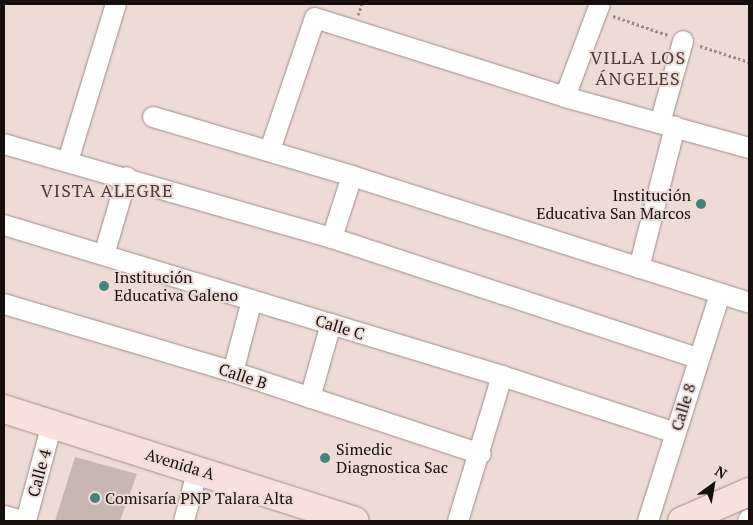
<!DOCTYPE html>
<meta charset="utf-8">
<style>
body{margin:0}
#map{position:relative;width:753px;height:525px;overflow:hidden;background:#eedbd6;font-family:"PT Serif",serif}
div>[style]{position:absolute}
.building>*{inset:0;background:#c8b6b1}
.path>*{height:3px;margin-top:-1.5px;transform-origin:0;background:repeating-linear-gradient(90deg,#998b87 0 2.5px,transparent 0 5px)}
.roads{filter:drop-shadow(0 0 1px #9d8b87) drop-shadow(0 0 1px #9d8b87)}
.street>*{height:20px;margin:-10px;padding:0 10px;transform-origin:10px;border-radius:10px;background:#fff}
.secondary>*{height:28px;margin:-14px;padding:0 14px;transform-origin:14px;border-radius:14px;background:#f8e1dc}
.dots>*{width:14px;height:14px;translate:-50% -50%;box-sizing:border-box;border:2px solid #eedbd6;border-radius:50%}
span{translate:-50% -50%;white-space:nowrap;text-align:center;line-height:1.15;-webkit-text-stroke:4px #eedbd6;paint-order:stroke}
.poi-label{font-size:16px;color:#160f0e}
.right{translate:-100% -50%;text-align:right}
.left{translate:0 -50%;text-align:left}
.street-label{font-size:16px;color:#160f0e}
.neighbourhood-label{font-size:18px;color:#4d3d3a;letter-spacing:1px}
.frame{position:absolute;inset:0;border:5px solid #160f0e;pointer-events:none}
.north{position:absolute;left:688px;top:460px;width:50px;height:50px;-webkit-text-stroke:4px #eedbd6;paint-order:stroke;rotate:32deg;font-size:14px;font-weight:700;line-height:20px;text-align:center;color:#160f0e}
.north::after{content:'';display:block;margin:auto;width:18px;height:22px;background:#160f0e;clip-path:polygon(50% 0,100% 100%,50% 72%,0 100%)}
</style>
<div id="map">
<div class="building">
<div style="clip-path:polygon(75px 457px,137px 474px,120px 521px,55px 521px)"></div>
</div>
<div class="path">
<div style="left:358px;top:15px;width:12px;rotate:-70deg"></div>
<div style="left:613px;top:16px;width:58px;rotate:19.1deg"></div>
<div style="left:700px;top:46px;width:52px;rotate:18.1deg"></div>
</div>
<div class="roads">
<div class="street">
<div style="left:565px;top:97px;width:99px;rotate:-69.4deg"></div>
<div style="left:153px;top:117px;width:208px;rotate:16.5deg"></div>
<div style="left:352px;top:176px;width:417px;rotate:17.7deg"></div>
<div style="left:660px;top:123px;width:85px;rotate:-74.3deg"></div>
<div style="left:4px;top:144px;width:341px;rotate:16deg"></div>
<div style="left:332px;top:238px;width:386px;rotate:18.2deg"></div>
<div style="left:270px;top:150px;width:139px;rotate:-71.2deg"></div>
<div style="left:315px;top:18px;width:262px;rotate:17.5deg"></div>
<div style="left:565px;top:97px;width:191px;rotate:15.5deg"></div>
<div style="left:68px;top:161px;width:164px;rotate:-73deg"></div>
<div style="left:4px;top:225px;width:520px;rotate:16.87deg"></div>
<div style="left:502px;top:376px;width:182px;rotate:18.2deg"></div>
<div style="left:332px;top:238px;width:65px;rotate:-72.1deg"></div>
<div style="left:104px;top:255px;width:81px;rotate:-73.6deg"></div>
<div style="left:639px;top:268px;width:146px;rotate:-75.7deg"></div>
<div style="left:4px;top:304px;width:239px;rotate:16.5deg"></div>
<div style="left:233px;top:372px;width:261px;rotate:18.3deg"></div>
<div style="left:233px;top:372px;width:74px;rotate:-75.2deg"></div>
<div style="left:310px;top:398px;width:77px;rotate:-74.2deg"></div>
<div style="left:4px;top:516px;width:20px;rotate:15deg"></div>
<div style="left:26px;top:521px;width:100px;rotate:-75deg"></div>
<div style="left:184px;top:521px;width:54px;rotate:-74.9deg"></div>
<div style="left:458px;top:521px;width:152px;rotate:-73.1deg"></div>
<div style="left:648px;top:521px;width:238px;rotate:-72.4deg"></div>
<div style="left:748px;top:521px;width:2px;rotate:-63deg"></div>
</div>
<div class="secondary">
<div style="left:4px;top:409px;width:368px;rotate:17.7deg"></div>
<div style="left:682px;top:521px;width:73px;rotate:-23.4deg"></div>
</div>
</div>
<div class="dots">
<div style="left:701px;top:204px;background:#40857b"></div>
<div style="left:104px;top:286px;background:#40857b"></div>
<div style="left:325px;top:458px;background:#40857b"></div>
<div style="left:95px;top:498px;background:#40857b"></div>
</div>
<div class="poi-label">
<span class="right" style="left:691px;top:204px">Institución<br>Educativa San Marcos</span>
<span class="left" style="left:114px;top:286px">Institución<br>Educativa Galeno</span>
<span class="left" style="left:336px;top:458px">Simedic<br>Diagnostica Sac</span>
<span class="left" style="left:105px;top:498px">Comisaría PNP Talara Alta</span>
</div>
<div class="street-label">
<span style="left:340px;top:327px;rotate:17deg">Calle C</span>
<span style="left:243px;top:376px;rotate:18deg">Calle B</span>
<span style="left:683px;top:407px;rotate:-73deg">Calle 8</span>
<span style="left:180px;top:464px;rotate:17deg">Avenida A</span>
<span style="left:39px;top:473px;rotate:-75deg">Calle 4</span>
</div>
<div class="neighbourhood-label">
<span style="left:638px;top:68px">VILLA LOS<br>ÁNGELES</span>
<span style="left:107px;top:190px">VISTA ALEGRE</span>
</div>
<div class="frame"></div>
<div class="north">N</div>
</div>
